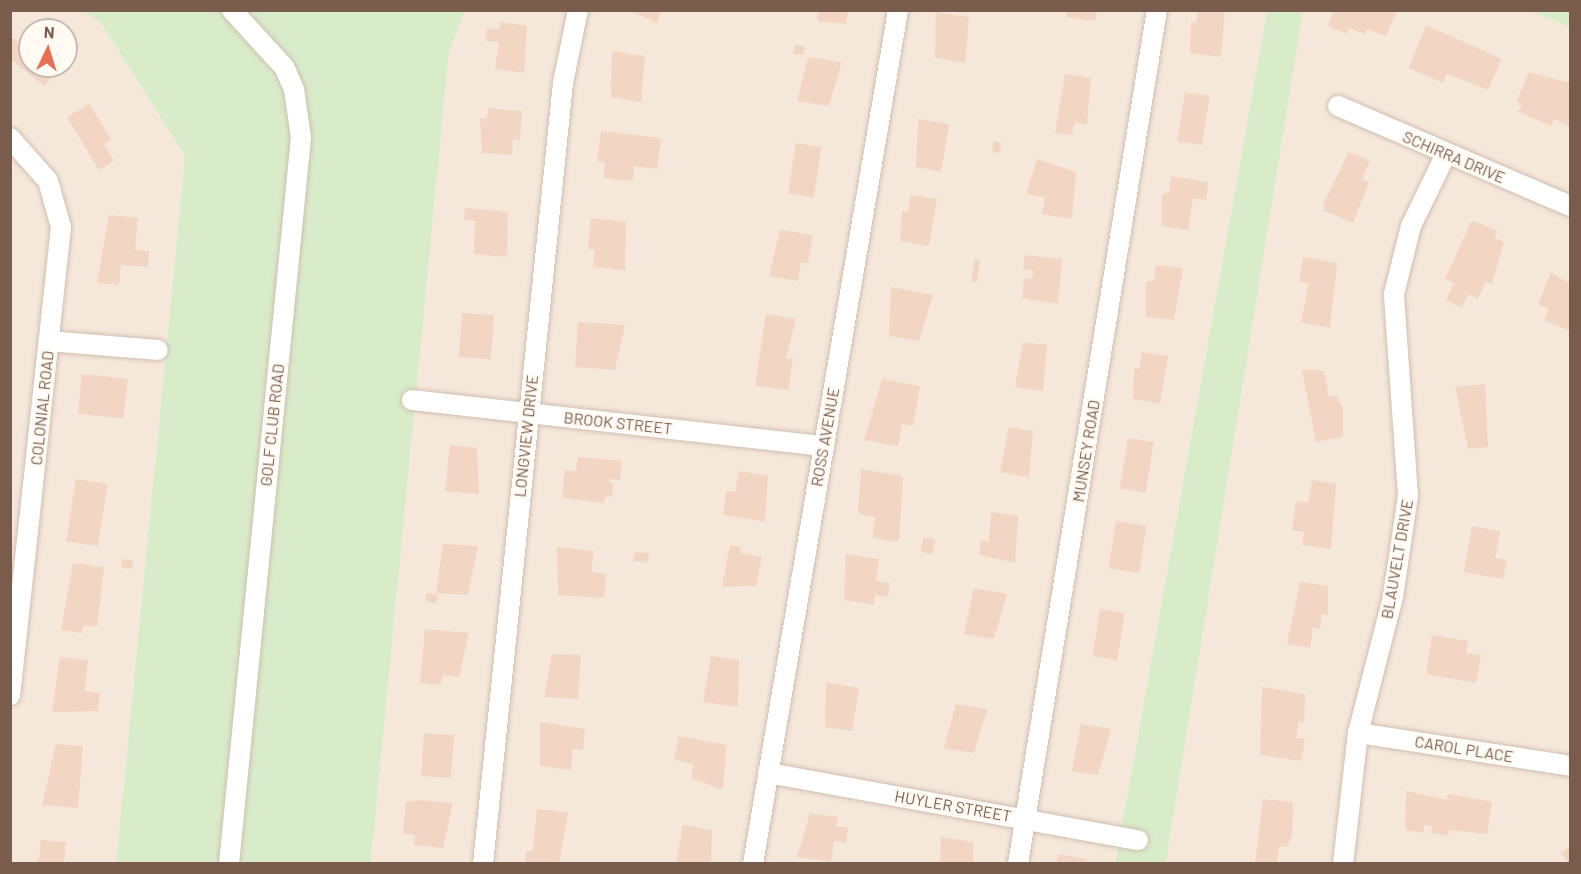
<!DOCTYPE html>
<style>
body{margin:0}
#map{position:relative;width:1581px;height:874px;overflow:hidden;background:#fdf6ec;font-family:Barlow,sans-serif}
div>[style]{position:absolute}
.residential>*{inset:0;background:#f5e8da}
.green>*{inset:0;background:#d8ecc9}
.building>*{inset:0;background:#f3d5c3;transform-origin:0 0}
.roads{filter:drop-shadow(0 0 2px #d1beb0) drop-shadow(0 0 2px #d1beb0)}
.minor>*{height:20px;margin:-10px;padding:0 10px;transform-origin:10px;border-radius:10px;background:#fff}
span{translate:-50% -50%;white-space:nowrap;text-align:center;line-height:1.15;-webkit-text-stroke:6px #fffaf3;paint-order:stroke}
.street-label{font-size:16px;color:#7a5c4d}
.frame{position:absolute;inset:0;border:12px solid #7a5c4d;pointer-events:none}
.north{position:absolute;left:18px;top:18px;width:60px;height:60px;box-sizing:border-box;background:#fffaf3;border:2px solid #cabbb1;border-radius:50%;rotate:4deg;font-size:16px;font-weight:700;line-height:24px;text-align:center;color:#7a5c4d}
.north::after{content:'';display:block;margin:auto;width:21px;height:27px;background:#e76f51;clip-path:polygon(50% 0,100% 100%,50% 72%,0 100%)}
</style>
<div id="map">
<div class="residential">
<div style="clip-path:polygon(evenodd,11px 11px,82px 11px,101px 23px,185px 156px,116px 863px,11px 863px,11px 11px,30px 30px,66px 30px,66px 66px,30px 66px,30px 30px)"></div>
<div style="clip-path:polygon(465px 11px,1267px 11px,1115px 863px,371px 864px,449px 53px)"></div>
<div style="clip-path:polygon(1303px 11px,1532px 11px,1570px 28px,1570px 863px,1166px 864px)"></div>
</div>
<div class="green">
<div style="clip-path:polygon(82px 11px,465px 11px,449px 53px,371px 863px,116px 863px,185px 156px,101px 23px)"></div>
<div style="clip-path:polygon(1267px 11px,1303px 11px,1166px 863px,1115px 864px)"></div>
<div style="clip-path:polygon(1532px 11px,1570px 11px,1570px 28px)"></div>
</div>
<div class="building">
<div style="clip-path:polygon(629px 10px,661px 10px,657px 23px)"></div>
<div style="clip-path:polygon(818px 10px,848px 10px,846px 24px,817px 21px)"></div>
<div style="clip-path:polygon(1067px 10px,1097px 10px,1095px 21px,1066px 17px)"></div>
<div style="clip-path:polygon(1198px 10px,1225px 10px,1221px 57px,1190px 53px,1191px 22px,1196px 23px)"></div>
<div style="clip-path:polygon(1334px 10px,1397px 10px,1386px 36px,1367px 29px,1365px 34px,1349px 28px,1347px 34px,1328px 26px)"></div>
<div style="clip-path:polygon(936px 12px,969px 17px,965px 63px,935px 58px)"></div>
<div style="clip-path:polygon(500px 22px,527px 26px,524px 73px,495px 69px,499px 42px,485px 41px,487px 28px,499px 30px)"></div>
<div style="clip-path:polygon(1426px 25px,1502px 59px,1488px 90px,1447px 74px,1443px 83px,1409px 68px)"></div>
<div style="clip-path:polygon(30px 31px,30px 66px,62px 66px,44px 86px,10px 59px,10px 35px,19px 43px)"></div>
<div style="clip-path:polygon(795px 45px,805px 46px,803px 55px,793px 54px)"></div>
<div style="clip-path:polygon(612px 51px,645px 56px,641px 102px,611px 97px)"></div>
<div style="clip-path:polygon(808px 57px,842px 62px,829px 106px,797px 101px)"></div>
<div style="clip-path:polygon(1529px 72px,1570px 83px,1570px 126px,1554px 119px,1551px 126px,1518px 112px,1522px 104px,1516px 102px)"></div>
<div style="clip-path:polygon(1065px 74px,1091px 78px,1087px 124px,1074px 123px,1072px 135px,1055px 133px)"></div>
<div style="left:1185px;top:92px;width:25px;height:50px;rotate:9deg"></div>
<div style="clip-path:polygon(89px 104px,111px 139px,104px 144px,114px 161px,99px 170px,67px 117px)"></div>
<div style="clip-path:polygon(488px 108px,522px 111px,520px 140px,513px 139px,512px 155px,482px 153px,480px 118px,487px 118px)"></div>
<div style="clip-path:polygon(918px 119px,949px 124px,941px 172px,916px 167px)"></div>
<div style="clip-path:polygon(601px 131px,661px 138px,657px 169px,634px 166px,633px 181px,603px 178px,605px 162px,597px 161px)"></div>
<div style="clip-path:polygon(994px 141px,1001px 143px,1000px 153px,992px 152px)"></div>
<div style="left:796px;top:143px;width:26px;height:51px;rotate:9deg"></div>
<div style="clip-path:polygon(1349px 152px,1370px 160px,1362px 179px,1369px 182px,1353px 223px,1325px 211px,1323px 205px)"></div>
<div style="clip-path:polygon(1037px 159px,1076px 172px,1072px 219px,1042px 214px,1045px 197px,1026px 194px)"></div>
<div style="clip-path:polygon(1171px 176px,1208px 182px,1206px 200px,1193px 198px,1188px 230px,1162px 226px,1162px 195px,1169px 192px)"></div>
<div style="clip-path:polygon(911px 195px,937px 199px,929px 246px,900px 241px,902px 211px,908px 212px)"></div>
<div style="clip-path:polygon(465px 208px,508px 212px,507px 257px,474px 254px,475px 221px,464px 220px)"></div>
<div style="clip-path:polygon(109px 215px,138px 218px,135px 250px,149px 251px,148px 267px,121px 265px,119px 285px,97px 283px)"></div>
<div style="clip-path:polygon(591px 218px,626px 222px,625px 270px,593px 267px,595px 250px,588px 249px)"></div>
<div style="clip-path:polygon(1472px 220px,1497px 231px,1494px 238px,1504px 242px,1492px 284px,1486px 281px,1478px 299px,1468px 294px,1462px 308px,1446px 300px,1454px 283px,1445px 279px)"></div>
<div style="clip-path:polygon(780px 230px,813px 235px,808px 263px,801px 262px,798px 281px,769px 276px)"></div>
<div style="clip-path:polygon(1025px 255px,1062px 259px,1058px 304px,1022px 298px,1024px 278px,1032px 279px,1034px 271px,1023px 269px)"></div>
<div style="clip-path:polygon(1303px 257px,1337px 263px,1330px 328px,1301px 322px,1309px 283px,1299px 281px)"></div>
<div style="clip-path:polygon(975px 259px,980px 260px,977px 282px,971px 281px)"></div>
<div style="clip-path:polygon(1156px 265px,1183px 268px,1174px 320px,1146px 317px,1146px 282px,1154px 281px)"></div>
<div style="clip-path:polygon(1551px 272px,1570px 284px,1570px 331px,1544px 320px,1549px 309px,1538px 304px)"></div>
<div style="clip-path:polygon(891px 287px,933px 295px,919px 341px,889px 336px)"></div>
<div style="left:462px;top:313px;width:32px;height:44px;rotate:4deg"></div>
<div style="clip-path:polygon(766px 314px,796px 319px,786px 358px,793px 359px,788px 390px,755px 386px)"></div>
<div style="clip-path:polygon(578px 322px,625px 325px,615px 370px,575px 367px)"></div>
<div style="clip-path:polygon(1023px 342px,1047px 345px,1043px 391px,1015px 387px)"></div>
<div style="clip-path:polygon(1142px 352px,1168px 356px,1160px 404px,1133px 399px,1134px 368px,1139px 369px)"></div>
<div style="clip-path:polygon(1312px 369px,1324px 371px,1329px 397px,1336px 395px,1343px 408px,1343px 437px,1316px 442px,1302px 371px)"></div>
<div style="left:82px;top:374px;width:46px;height:40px;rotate:6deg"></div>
<div style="clip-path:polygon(882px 379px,920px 386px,913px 426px,902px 424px,898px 446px,864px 440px)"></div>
<div style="clip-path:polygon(1485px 384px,1488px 447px,1468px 449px,1455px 387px)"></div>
<div style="clip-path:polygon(1009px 427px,1033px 431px,1029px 477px,1000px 472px)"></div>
<div style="left:1128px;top:438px;width:26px;height:51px;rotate:9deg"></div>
<div style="clip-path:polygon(450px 445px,477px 448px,479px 494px,445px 491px)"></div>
<div style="clip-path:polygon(578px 457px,622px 461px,620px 480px,606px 479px,613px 484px,612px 497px,605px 496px,604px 503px,562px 498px,565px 470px,576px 471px)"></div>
<div style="clip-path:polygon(861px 469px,903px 476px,899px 542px,872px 538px,875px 517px,858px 514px)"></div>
<div style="clip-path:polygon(739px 471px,768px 476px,765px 522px,723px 515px,726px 491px,735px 492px)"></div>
<div style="left:76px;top:479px;width:32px;height:63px;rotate:9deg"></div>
<div style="clip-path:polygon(1312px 480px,1336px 484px,1331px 549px,1302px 545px,1304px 532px,1292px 530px,1296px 501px,1308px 503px)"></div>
<div style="clip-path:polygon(991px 512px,1018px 516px,1015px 563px,979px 555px,981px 541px,989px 542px)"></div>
<div style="left:1116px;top:521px;width:31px;height:48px;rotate:9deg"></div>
<div style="clip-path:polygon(1472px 526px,1500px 531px,1495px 558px,1507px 560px,1503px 579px,1464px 572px)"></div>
<div style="left:924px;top:537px;width:12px;height:15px;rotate:14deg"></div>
<div style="clip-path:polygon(443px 544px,478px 546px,468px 595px,436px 593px)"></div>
<div style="clip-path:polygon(730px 545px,741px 547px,740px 553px,762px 557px,756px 586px,722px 587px)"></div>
<div style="clip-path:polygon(557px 547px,594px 551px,591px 572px,606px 574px,604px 598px,558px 595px)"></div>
<div style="clip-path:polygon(635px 552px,649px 553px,648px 563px,633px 561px)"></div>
<div style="clip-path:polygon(846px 554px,879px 559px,876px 581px,890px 583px,888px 597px,875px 595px,874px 605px,844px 600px)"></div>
<div style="left:122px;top:559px;width:11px;height:9px;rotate:5deg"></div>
<div style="clip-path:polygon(73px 563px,104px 567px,97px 627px,83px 625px,82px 633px,61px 630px)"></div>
<div style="clip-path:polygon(1300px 582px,1328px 586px,1328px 615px,1322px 614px,1320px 629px,1313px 628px,1310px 648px,1287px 644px)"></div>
<div style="clip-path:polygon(974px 588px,1007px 594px,994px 639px,964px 634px)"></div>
<div style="left:427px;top:593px;width:11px;height:9px;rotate:10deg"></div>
<div style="left:1100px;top:609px;width:25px;height:48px;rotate:9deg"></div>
<div style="clip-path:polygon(425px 629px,469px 633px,459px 677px,442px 675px,441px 685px,420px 683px)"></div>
<div style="clip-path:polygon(1432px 635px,1468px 641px,1466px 653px,1481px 655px,1476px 683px,1426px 674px)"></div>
<div style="clip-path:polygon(552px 654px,581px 655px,578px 699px,544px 697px)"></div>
<div style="clip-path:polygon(711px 656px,739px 660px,738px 707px,703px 702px)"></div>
<div style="clip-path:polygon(60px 657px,88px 660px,85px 691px,100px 693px,98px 711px,52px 712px)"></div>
<div style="clip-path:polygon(826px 682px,859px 688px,852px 731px,825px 727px)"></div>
<div style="clip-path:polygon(1262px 687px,1305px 694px,1304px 722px,1299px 721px,1296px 738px,1305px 739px,1301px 761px,1260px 755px)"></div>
<div style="clip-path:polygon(956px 704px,987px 709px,974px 753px,944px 748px)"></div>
<div style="clip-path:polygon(540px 722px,585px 729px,583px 750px,573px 749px,571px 770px,540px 766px)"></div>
<div style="clip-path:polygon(1081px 724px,1111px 729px,1098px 775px,1072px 771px)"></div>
<div style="left:424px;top:733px;width:30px;height:43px;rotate:4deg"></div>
<div style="clip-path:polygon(679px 736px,726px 745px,723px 790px,691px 778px,694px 764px,674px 760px)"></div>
<div style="clip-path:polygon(56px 744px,83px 746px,78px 808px,42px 805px)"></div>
<div style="clip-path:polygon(1406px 791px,1447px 800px,1448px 794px,1492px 802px,1487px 834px,1449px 830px,1448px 836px,1431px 833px,1432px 826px,1424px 825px,1423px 833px,1405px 830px)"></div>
<div style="clip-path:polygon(1263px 799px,1293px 802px,1292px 835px,1287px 847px,1279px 846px,1277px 864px,1255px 864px)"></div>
<div style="clip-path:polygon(418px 800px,453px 803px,443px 848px,414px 845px,415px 835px,403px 833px,406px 802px)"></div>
<div style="clip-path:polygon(537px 809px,568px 812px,559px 864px,525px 864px,526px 851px,533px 851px)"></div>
<div style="clip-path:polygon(810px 813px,838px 817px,836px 826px,848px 828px,846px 843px,834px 841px,831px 862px,797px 857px)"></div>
<div style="clip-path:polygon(683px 825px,712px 830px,711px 864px,676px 864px)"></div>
<div style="clip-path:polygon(941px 837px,973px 842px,973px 864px,940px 864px)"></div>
<div style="clip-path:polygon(41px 840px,66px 842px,64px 864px,32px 864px,39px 859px)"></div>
<div style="clip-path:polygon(1570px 846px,1570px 864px,1569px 864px,1561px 853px)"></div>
<div style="clip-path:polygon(1058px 854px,1087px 859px,1086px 864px,1056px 864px)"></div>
</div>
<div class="roads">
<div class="minor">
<div style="left:1338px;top:106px;width:253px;rotate:23.3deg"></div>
<div style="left:10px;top:138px;width:57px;rotate:48.5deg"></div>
<div style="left:48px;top:181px;width:48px;rotate:74.2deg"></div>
<div style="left:61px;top:227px;width:471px;rotate:96.2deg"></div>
<div style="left:49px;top:341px;width:109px;rotate:4.7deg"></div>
<div style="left:412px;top:400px;width:415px;rotate:6.4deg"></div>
<div style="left:1358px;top:733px;width:215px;rotate:8.8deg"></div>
<div style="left:768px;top:773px;width:376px;rotate:10.3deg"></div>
<div style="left:229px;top:864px;width:730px;rotate:-84.34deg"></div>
<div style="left:301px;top:138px;width:49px;rotate:-98.1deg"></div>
<div style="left:294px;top:89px;width:24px;rotate:-114deg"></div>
<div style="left:284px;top:67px;width:77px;rotate:-132.4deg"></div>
<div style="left:483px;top:864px;width:785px;rotate:-84.15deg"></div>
<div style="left:563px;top:83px;width:75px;rotate:-78.4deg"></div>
<div style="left:753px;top:864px;width:866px;rotate:-80.36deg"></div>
<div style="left:1018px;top:864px;width:865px;rotate:-80.76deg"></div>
<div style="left:1343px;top:864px;width:132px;rotate:-83.5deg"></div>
<div style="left:1358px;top:733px;width:140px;rotate:-75.6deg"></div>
<div style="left:1393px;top:597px;width:102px;rotate:-81.6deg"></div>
<div style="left:1408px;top:496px;width:202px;rotate:-94deg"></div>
<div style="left:1394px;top:294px;width:70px;rotate:-76deg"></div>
<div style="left:1411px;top:226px;width:80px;rotate:-64.1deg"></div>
</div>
</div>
<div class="street-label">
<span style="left:1454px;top:157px;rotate:23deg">SCHIRRA DRIVE</span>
<span style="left:42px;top:408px;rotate:-84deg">COLONIAL ROAD</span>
<span style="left:618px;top:423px;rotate:6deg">BROOK STREET</span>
<span style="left:272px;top:425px;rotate:-84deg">GOLF CLUB ROAD</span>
<span style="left:526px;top:436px;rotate:-84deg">LONGVIEW DRIVE</span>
<span style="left:825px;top:437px;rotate:-80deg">ROSS AVENUE</span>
<span style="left:1086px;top:451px;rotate:-81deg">MUNSEY ROAD</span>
<span style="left:1397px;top:559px;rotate:-80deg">BLAUVELT DRIVE</span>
<span style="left:1464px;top:749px;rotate:9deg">CAROL PLACE</span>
<span style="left:953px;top:806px;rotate:10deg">HUYLER STREET</span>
</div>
<div class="frame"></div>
<div class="north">N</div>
</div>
